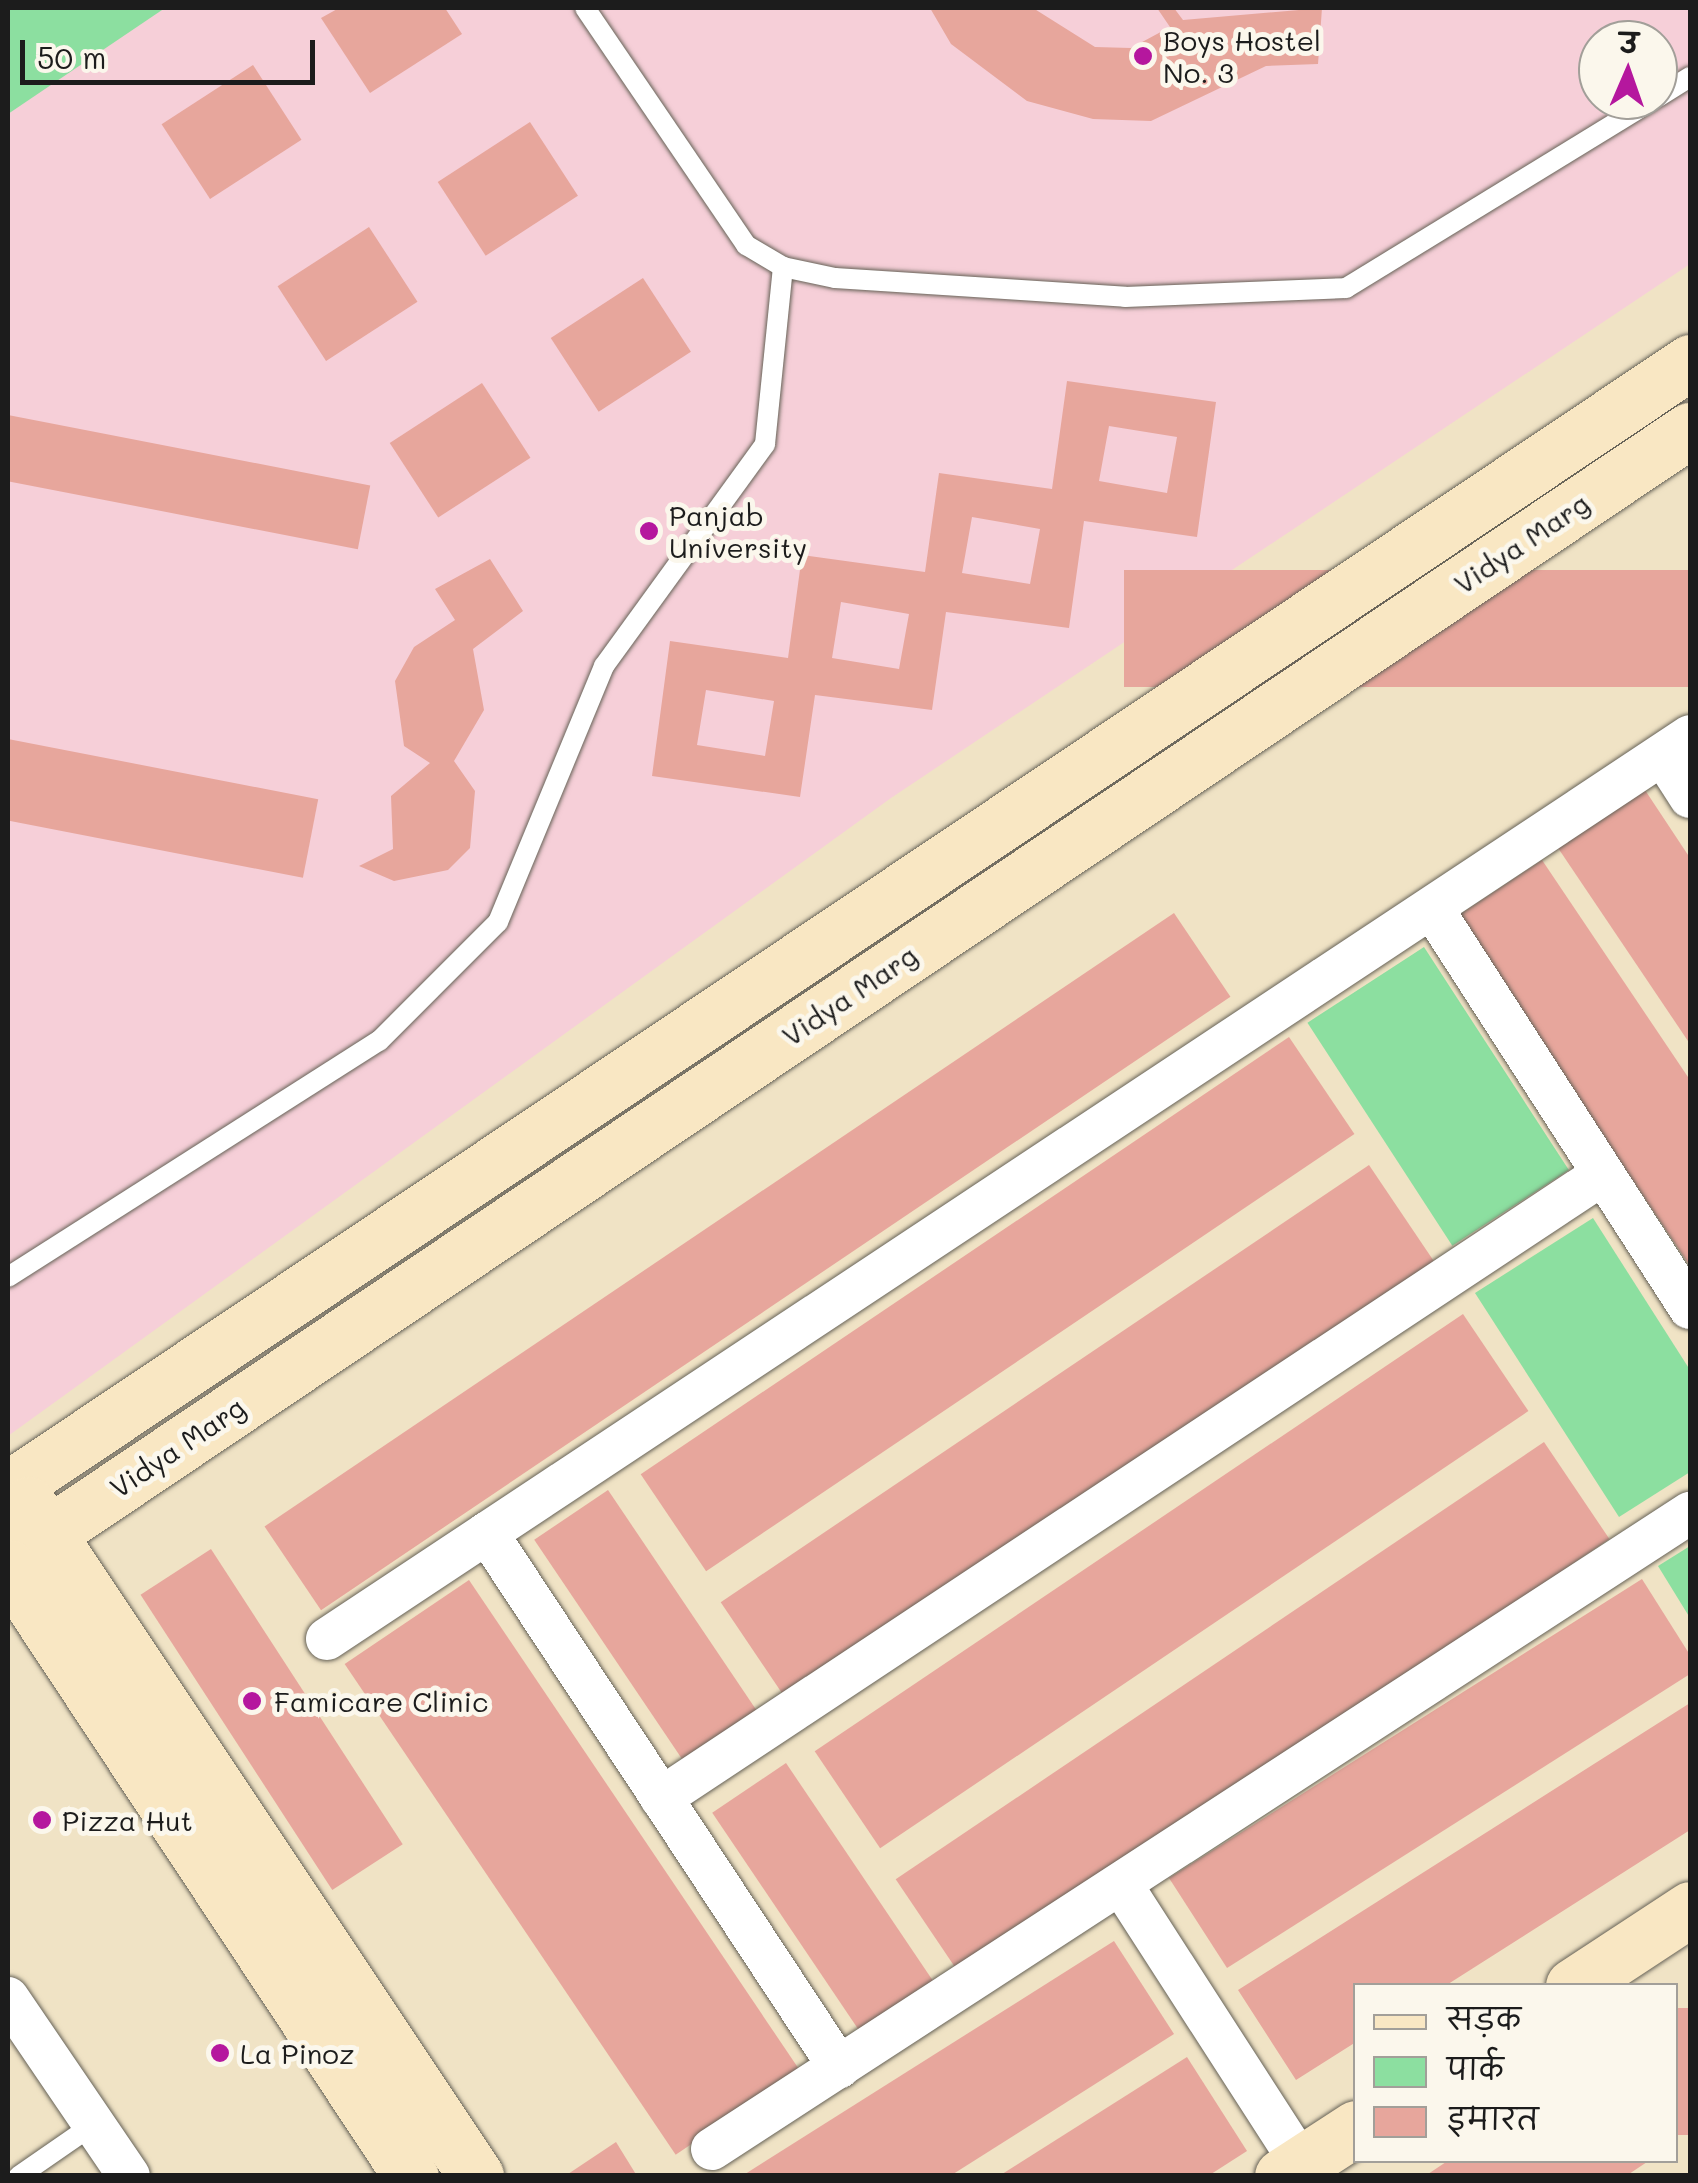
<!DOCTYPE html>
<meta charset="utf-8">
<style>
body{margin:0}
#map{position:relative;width:1698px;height:2183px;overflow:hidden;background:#f0e3c5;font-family:Mali,"Playpen Sans Deva",sans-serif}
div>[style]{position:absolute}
.built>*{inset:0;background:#f6cfd8}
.green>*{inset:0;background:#8cdfa0;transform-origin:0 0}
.building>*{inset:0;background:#e7a69c;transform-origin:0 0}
.roads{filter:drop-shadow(0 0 2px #666257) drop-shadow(0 0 2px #666257)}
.lane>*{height:20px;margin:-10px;padding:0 10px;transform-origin:10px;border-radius:10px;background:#fff}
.street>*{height:42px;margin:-21px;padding:0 21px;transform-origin:21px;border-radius:21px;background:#fff}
.secondary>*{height:55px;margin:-27.5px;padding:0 27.5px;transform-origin:27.5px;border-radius:27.5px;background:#f9e7c3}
.dots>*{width:28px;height:28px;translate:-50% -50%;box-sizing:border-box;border:5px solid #fbf7ec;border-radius:50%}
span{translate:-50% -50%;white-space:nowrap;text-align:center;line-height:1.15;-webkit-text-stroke:10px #fbf7ec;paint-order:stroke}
.poi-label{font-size:28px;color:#1c1c1c}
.left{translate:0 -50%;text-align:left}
.street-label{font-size:28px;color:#1c1c1c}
.frame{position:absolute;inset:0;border:10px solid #1c1c1c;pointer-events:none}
.legend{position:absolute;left:1353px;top:1983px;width:325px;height:180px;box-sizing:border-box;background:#fbf7ec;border:2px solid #a29f99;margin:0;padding:12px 18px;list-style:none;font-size:30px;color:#1c1c1c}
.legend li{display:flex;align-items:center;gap:20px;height:50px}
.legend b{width:50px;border:2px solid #a29f99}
.north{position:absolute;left:1578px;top:20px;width:100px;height:100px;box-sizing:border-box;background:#fbf7ec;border:2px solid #a29f99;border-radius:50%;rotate:2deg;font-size:28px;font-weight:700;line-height:40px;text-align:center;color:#1c1c1c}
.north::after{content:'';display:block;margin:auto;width:35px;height:45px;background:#b5179e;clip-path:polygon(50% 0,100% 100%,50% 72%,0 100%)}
.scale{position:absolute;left:20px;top:40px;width:295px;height:45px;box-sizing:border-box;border:5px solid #1c1c1c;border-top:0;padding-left:12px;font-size:30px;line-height:35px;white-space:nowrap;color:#1c1c1c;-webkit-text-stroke:8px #fbf7ec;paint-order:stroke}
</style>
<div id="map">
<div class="built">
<div style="clip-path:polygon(evenodd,8px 8px,1690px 8px,1690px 264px,891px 798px,8px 1436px,8px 8px,1598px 40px,1658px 40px,1658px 100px,1598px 100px,1598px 40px)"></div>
</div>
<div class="green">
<div style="clip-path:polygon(8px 8px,165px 8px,8px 114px)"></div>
<div style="left:1424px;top:947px;width:266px;height:139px;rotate:57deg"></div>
<div style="clip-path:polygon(1593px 1218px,1690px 1370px,1690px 1472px,1619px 1517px,1475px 1293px)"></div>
<div style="clip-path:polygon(1690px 1546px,1690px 1618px,1658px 1566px)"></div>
</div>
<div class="building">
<div style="clip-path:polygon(339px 8px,445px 8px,462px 34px,370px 93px,321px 18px)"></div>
<div style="clip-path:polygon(930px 8px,1033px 8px,1095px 47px,1131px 48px,1170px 27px,1157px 8px,1174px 8px,1183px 20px,1322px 8px,1318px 64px,1266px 66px,1151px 121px,1093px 119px,1027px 101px,951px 44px)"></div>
<div style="left:253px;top:65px;width:89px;height:109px;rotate:57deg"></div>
<div style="left:530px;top:122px;width:88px;height:110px;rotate:57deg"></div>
<div style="left:369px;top:227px;width:89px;height:109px;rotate:57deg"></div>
<div style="left:643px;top:278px;width:88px;height:110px;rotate:57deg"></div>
<div style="clip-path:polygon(evenodd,1067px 381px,1216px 402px,1197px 537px,1084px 521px,1069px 628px,946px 612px,932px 710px,815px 695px,800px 797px,652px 776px,670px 641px,788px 658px,802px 555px,925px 572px,939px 473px,1052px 489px,1067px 381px,1109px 426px,1177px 437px,1167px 493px,1099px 481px,1109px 426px,1067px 381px,972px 517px,1040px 529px,1030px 584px,962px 573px,972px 517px,1067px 381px,841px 602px,909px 614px,899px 669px,832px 658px,841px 602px,1067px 381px,706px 690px,774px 701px,765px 756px,697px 745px,706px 690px)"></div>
<div style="left:482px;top:383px;width:89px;height:110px;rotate:57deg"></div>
<div style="left:8px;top:415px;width:369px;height:65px;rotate:11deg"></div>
<div style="clip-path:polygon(490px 559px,523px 611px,473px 649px,484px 710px,454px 761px,475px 791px,470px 848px,448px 870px,394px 881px,359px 866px,393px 849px,391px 796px,430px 763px,404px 746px,395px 681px,414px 647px,455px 620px,435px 589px)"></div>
<div style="left:1690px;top:570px;width:117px;height:566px;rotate:90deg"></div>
<div style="left:8px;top:739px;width:316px;height:80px;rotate:11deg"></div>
<div style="clip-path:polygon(1643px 787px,1690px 858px,1690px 1044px,1556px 845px)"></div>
<div style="clip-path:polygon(1542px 860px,1690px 1080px,1690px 1266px,1456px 917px)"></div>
<div style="left:1174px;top:913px;width:101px;height:1097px;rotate:56deg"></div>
<div style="left:1289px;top:1037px;width:117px;height:782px;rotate:56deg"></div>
<div style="left:1369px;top:1165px;width:117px;height:782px;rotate:56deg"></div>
<div style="left:1463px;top:1314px;width:117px;height:782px;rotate:56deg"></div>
<div style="left:1544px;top:1442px;width:117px;height:782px;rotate:56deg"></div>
<div style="left:608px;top:1490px;width:274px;height:89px;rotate:56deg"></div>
<div style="left:211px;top:1549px;width:352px;height:84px;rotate:57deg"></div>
<div style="clip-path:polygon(1642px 1579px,1690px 1655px,1690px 1674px,1227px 1968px,1169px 1878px)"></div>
<div style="left:469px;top:1580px;width:592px;height:150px;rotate:56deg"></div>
<div style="clip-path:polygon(1690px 1703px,1690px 1830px,1445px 1986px,1356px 1986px,1356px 2042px,1296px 2080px,1238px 1990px)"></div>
<div style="left:786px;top:1763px;width:273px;height:89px;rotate:56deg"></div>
<div style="clip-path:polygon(1114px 1941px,1174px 2034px,950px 2176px,742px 2176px)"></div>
<div style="left:1690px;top:2008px;width:127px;height:17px;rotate:90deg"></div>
<div style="clip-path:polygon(1187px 2057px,1247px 2151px,1208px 2176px,999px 2176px)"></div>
<div style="clip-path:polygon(616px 2142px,637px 2176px,565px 2176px)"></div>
<div style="clip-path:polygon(1449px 2160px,1650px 2160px,1626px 2176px,1425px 2176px)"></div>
</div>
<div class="roads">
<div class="lane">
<div style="left:585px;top:8px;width:287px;rotate:55.8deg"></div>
<div style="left:746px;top:245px;width:43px;rotate:30.7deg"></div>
<div style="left:783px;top:267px;width:53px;rotate:11.9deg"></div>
<div style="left:835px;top:278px;width:291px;rotate:3.7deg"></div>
<div style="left:1125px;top:297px;width:221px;rotate:-2.3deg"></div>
<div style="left:1346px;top:288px;width:360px;rotate:-31.5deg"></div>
<div style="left:1658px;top:97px;width:38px;rotate:-32deg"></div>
<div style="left:8px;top:1277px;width:440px;rotate:-32.5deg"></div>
<div style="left:379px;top:1041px;width:168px;rotate:-45deg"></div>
<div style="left:498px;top:922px;width:277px;rotate:-67.5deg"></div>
<div style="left:604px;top:666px;width:274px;rotate:-54deg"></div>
<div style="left:765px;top:444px;width:178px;rotate:-84.2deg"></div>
<div style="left:19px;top:2176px;width:91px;rotate:-34.7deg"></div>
</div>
<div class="street">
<div style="left:1663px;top:755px;width:50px;rotate:57.3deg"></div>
<div style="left:1432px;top:908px;width:476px;rotate:57.2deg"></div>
<div style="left:487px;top:1533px;width:640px;rotate:56.61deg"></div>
<div style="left:327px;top:1639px;width:1635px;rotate:-33.52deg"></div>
<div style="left:661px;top:1798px;width:1130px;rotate:-33.52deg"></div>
<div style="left:1121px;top:1884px;width:347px;rotate:57.2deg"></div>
<div style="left:8px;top:1998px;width:215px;rotate:55.8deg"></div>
<div style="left:712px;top:2149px;width:1167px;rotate:-33.04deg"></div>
</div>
<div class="secondary">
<div style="left:8px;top:1489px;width:2025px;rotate:-33.82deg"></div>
<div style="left:28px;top:1504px;width:808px;rotate:56.31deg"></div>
<div style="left:8px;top:1561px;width:2027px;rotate:-33.92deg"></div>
<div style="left:8px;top:1567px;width:730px;rotate:56.51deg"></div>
<div style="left:1573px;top:1986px;width:140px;rotate:-33.3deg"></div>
<div style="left:1282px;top:2176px;width:88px;rotate:-33deg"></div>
</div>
</div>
<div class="dots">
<div style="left:1143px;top:56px;background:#b5179e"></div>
<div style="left:649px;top:531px;background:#b5179e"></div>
<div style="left:252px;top:1701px;background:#b5179e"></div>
<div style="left:42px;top:1820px;background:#b5179e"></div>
<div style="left:220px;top:2053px;background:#b5179e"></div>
</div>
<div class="poi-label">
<span class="left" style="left:1163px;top:56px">Boys Hostel<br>No. 3</span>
<span class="left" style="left:669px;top:531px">Panjab<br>University</span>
<span class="left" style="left:274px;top:1701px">Famicare Clinic</span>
<span class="left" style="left:62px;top:1820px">Pizza Hut</span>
<span class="left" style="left:240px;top:2053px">La Pinoz</span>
</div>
<div class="street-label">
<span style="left:1521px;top:543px;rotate:-34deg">Vidya Marg</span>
<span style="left:849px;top:995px;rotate:-34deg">Vidya Marg</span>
<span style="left:177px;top:1447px;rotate:-34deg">Vidya Marg</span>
</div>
<div class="frame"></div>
<ul class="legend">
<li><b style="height:12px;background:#f9e7c3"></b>सड़क</li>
<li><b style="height:28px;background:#8cdfa0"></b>पार्क</li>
<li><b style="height:28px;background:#e7a69c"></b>इमारत</li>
</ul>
<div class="north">उ</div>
<div class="scale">50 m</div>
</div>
